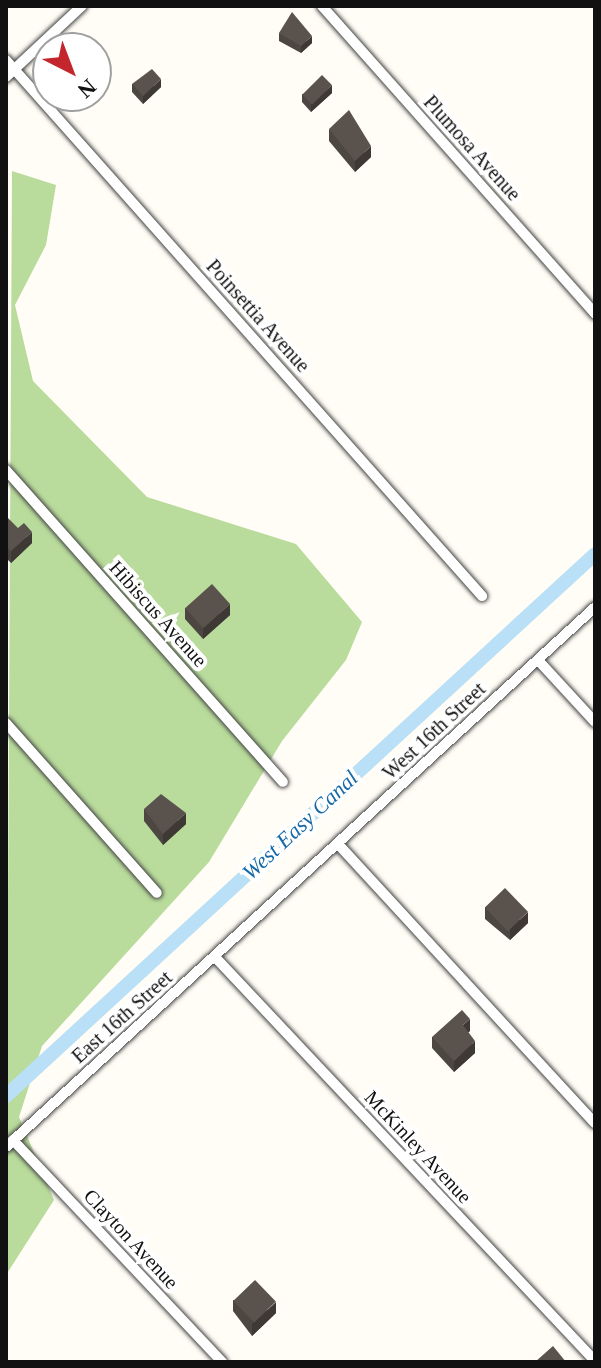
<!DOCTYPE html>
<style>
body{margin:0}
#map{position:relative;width:601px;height:1368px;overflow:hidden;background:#fffdf5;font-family:Georgia,serif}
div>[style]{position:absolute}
.forest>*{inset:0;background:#b9dc9c}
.canal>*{height:14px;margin:-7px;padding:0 7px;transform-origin:7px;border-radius:7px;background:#b9e0f7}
.roads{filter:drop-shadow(0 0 2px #444) drop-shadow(0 0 2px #444)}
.minor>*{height:10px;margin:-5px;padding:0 5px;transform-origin:5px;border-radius:5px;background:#fff}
.wall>*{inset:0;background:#4d4742}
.shaded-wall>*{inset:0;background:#3f3936}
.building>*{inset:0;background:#5a524d;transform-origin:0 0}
span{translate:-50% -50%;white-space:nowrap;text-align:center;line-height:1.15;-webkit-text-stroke:8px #fff;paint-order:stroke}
.street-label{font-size:20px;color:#111}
.water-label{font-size:22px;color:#1768a6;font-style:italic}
.frame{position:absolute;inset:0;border:8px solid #111;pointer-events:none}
.north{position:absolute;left:32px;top:32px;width:80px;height:80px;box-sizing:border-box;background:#fff;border:2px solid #a0a0a0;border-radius:50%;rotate:138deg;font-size:22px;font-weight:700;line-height:32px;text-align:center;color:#111}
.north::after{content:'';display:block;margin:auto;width:28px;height:36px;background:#c4262e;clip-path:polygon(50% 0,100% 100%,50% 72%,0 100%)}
</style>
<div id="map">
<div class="forest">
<div style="clip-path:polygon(12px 171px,56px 185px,46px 245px,15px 305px,33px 381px,147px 497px,296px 544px,362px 622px,346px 660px,282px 741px,209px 862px,42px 1046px,19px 1117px,54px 1200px,6px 1275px)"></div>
</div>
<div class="canal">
<div style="left:6px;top:1096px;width:800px;rotate:-42.62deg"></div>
</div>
<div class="roads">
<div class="minor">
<div style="left:322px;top:6px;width:412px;rotate:48.4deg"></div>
<div style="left:6px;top:60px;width:717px;rotate:48.39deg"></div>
<div style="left:6px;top:77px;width:104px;rotate:-43.1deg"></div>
<div style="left:6px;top:470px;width:417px;rotate:48.4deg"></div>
<div style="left:538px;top:660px;width:84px;rotate:47.4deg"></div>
<div style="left:6px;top:723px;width:227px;rotate:48.4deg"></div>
<div style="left:338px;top:844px;width:379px;rotate:47.4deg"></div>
<div style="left:215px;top:957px;width:555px;rotate:46.75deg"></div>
<div style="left:13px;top:1140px;width:305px;rotate:46.7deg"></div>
<div style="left:6px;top:1147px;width:799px;rotate:-42.51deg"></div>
</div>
</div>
<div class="wall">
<div style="clip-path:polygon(279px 33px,312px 43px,301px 53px,279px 41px)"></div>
<div style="clip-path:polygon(132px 84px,161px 87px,143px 104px,132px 92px)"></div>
<div style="clip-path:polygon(332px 93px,311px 112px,302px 102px,302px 94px)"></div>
<div style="clip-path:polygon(329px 129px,371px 157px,355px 172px,329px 141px)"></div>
<div style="clip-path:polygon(6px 518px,32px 543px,11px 563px,6px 558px)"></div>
<div style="clip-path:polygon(185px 608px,230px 615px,203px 639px,185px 619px)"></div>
<div style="clip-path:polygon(144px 809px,186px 824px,163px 845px,144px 821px)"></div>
<div style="clip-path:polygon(485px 907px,528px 923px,510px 940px,485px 919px)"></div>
<div style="clip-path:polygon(470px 1031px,468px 1032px,475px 1053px,454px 1072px,432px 1048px,432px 1037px)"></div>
<div style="clip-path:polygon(233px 1300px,276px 1313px,252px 1336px,233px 1311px)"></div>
</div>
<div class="shaded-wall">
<div style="clip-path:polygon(312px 36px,312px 43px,301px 53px,301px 46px)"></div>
<div style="clip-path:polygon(111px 67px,111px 79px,96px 92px,96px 81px)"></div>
<div style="clip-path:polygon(161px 79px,161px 87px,143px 104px,143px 96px)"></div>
<div style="clip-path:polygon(332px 85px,332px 93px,311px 112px,311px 104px)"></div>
<div style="clip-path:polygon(371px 146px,371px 157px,355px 172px,355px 161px)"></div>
<div style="clip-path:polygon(32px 532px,32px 543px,11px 563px,11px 551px)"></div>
<div style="clip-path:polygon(230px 604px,230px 615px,203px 639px,203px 628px)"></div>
<div style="clip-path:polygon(186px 813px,186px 824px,163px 845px,163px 834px)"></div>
<div style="clip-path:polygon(528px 912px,528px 923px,510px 940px,510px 929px)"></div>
<div style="clip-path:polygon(470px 1019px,470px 1031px,463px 1037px,463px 1025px)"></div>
<div style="clip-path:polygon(475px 1041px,475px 1053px,454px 1072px,454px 1061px)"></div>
<div style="clip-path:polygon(276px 1302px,276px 1313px,252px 1336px,252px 1324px)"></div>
</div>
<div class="building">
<div style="clip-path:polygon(292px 12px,312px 36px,301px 46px,279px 33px)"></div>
<div style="clip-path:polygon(80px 34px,93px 48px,78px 48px,80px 47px)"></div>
<div style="clip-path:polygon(96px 51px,111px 67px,96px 81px)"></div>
<div style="clip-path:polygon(152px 69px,161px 79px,143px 96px,132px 84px)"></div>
<div style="left:322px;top:75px;width:14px;height:28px;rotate:45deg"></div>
<div style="clip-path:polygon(349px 110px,371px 146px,355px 161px,329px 129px)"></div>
<div style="clip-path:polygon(7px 517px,18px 528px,24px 523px,32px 532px,11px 551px,6px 546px,6px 518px)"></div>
<div style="left:212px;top:584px;width:27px;height:36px;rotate:48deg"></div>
<div style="clip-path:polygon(161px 794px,186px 813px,163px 834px,144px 809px)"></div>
<div style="left:505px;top:888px;width:33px;height:28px;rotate:46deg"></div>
<div style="clip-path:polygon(462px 1010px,470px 1019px,463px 1025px,475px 1041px,454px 1061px,432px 1037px)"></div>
<div style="left:255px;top:1280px;width:30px;height:30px;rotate:46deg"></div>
<div style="clip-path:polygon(553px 1346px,566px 1362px,535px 1362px)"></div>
</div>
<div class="street-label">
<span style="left:472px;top:148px;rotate:48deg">Plumosa Avenue</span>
<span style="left:258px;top:316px;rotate:48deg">Poinsettia Avenue</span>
<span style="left:158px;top:614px;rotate:48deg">Hibiscus Avenue</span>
<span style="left:434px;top:731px;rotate:-43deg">West 16th Street</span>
<span style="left:122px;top:1017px;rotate:-42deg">East 16th Street</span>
<span style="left:418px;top:1147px;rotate:47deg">McKinley Avenue</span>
<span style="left:131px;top:1239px;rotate:47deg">Clayton Avenue</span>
</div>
<div class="water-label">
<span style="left:300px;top:825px;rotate:-43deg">West Easy Canal</span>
</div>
<div class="frame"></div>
<div class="north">N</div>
</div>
